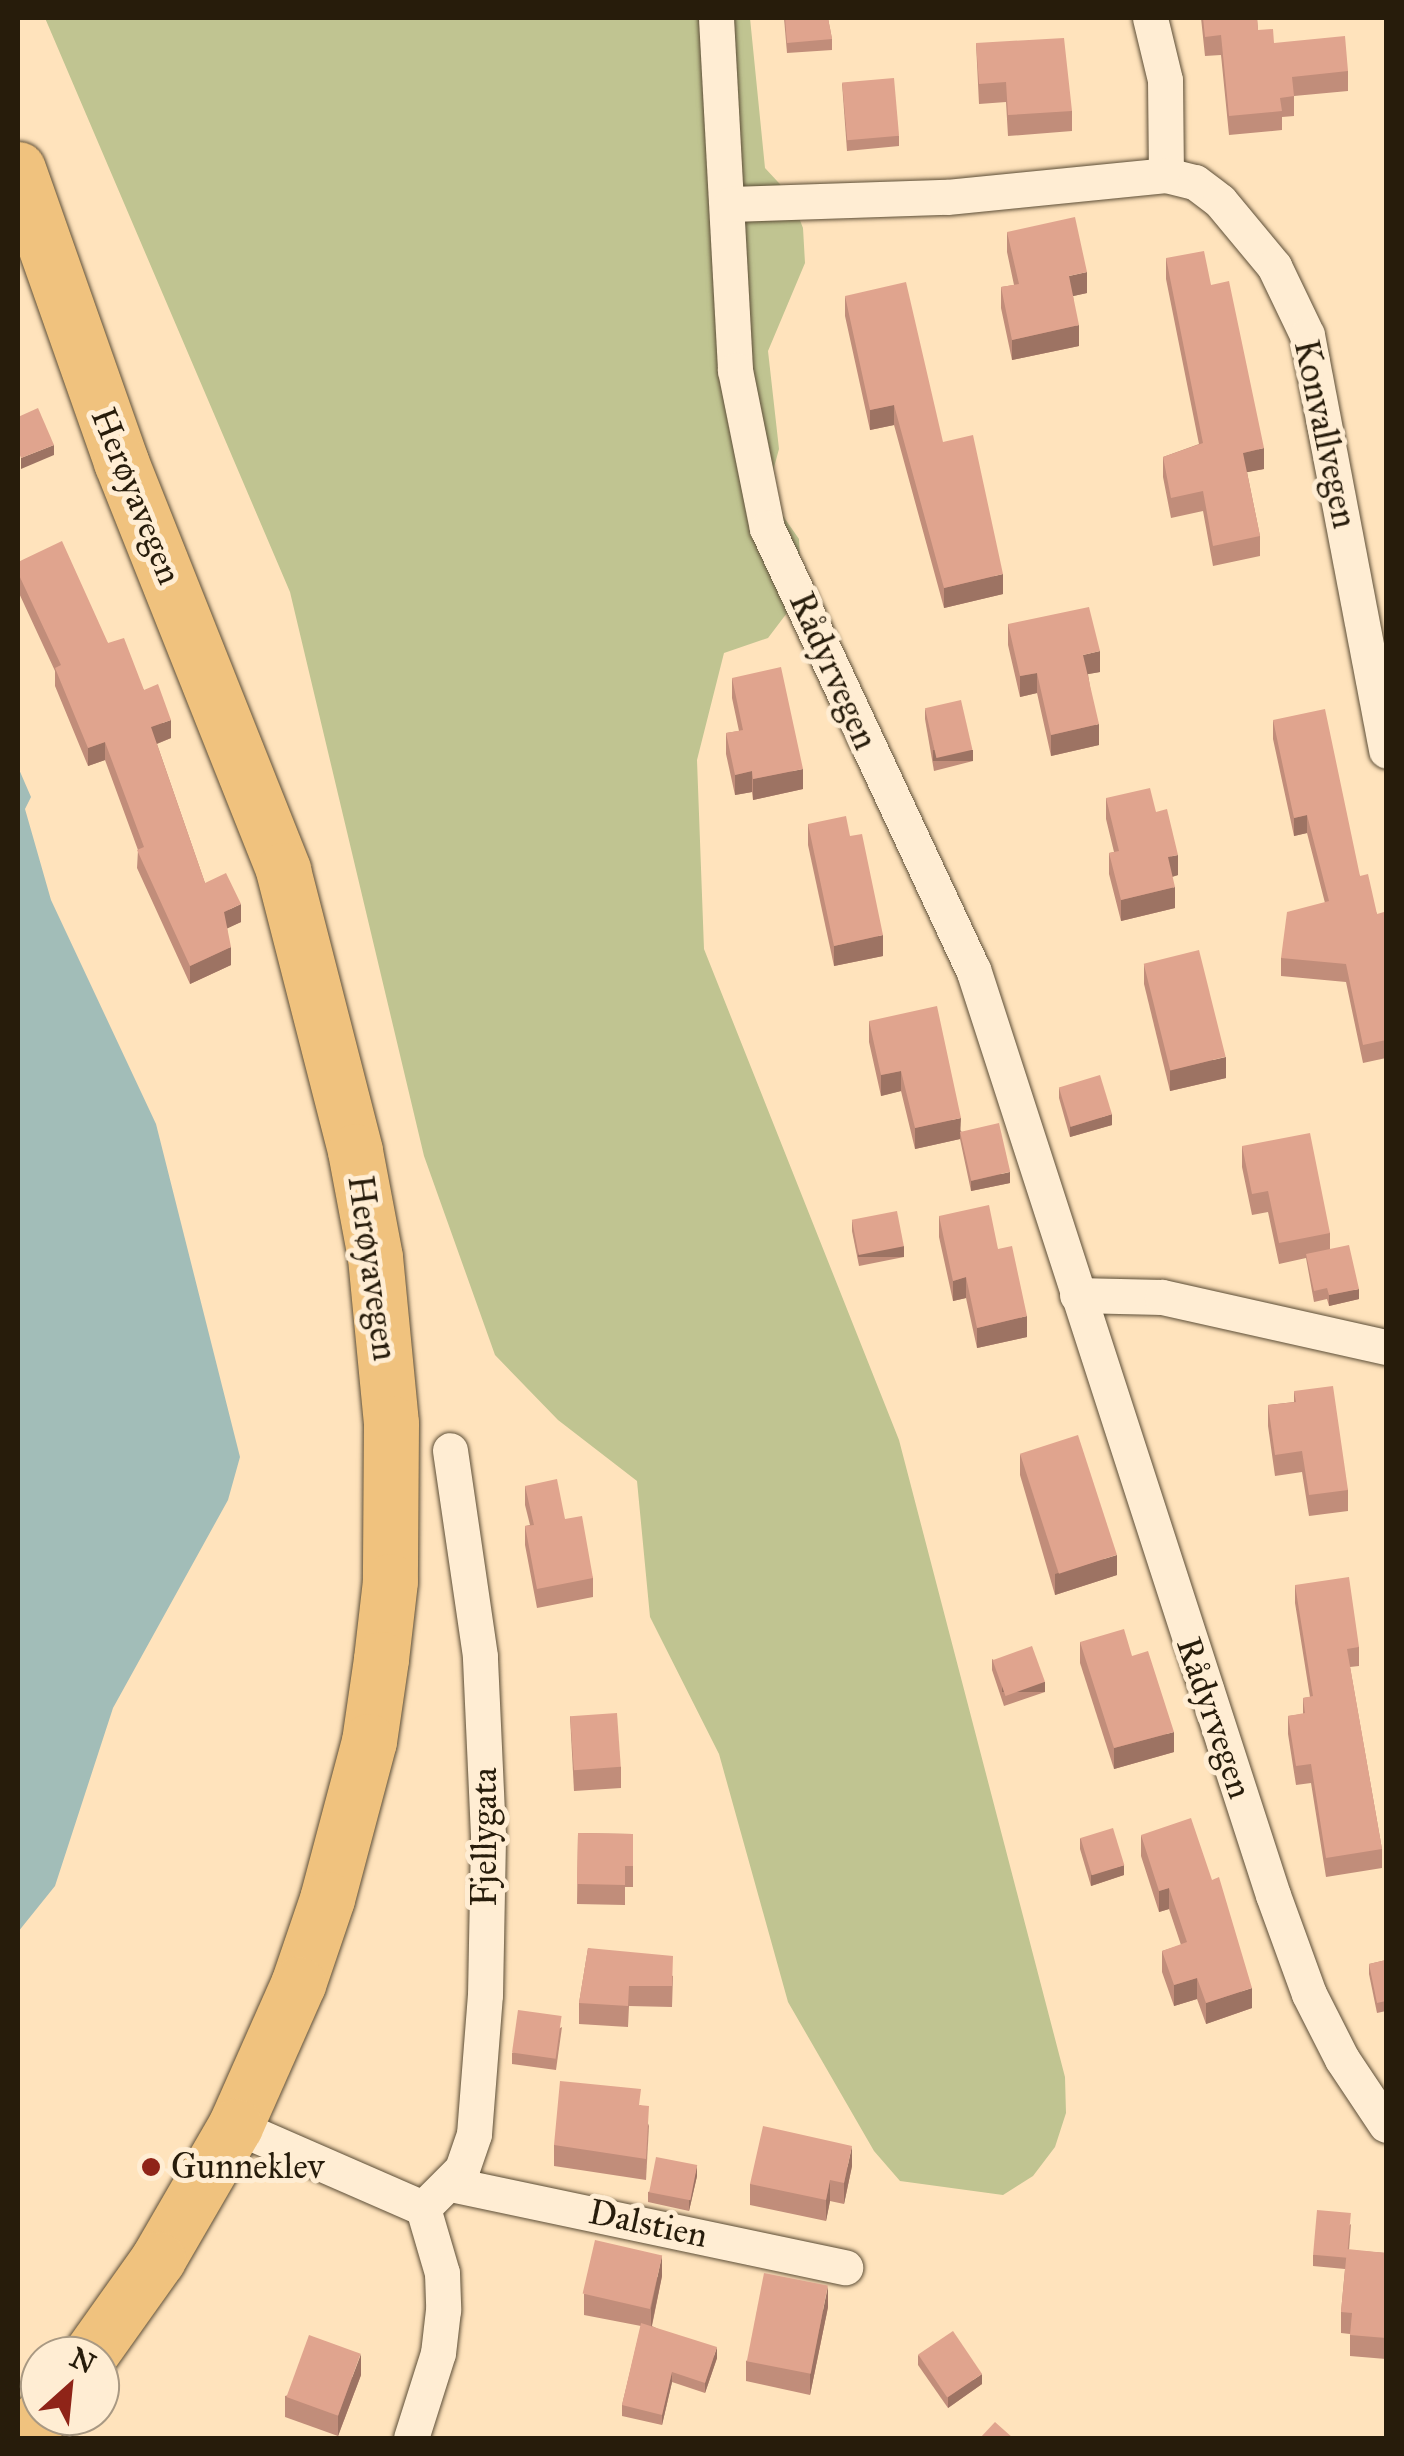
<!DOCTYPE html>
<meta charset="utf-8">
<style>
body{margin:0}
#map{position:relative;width:1404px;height:2456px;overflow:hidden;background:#ffe3bc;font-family:"IM FELL Great Primer",serif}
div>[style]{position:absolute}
.green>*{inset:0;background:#c0c491}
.water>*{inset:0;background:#a2bdb8}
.roads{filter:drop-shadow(0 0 2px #5d4e37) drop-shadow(0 0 2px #5d4e37)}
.street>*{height:35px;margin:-17.5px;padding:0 17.5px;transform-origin:17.5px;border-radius:17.5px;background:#ffedd3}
.highway>*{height:55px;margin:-27.5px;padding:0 27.5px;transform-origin:27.5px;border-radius:27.5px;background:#f0c27e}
.wall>*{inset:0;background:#c18d7a}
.shaded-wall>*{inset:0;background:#9d7363;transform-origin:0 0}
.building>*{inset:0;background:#e0a48e;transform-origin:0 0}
.dots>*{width:28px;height:28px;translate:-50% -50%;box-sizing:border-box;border:5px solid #ffedd3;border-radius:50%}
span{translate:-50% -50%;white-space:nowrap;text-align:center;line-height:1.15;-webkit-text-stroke:10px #ffedd3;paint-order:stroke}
.street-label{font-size:35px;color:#271c0b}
.poi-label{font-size:35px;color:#271c0b}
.left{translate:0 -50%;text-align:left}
.frame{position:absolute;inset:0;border:20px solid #271c0b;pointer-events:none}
.north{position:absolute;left:20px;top:2336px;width:100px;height:100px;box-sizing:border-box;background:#ffedd3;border:2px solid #a99983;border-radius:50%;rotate:27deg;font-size:28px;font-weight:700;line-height:40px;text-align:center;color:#271c0b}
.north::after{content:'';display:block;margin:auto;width:35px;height:45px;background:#8f2418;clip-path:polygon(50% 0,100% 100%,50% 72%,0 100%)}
</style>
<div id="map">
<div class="green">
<div style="clip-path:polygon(45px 18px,750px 18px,765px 168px,790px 195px,803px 228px,805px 263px,768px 351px,779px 449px,767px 493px,799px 539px,801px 575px,790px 609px,768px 638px,724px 653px,697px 760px,704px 949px,899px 1440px,1065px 2077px,1066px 2113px,1055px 2147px,1033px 2176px,1003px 2195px,900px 2181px,874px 2151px,788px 2002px,719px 1754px,650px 1617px,637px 1481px,558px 1420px,495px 1355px,424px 1156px,290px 592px)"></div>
</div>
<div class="water">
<div style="clip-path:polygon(18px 767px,31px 797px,25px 809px,51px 900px,156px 1124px,240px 1457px,228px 1500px,113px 1708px,55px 1886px,18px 1932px)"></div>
</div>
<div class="roads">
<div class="street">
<div style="left:716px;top:18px;width:353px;rotate:86.9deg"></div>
<div style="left:735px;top:370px;width:161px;rotate:78.6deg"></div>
<div style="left:767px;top:528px;width:487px;rotate:65deg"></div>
<div style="left:973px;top:969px;width:973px;rotate:72.05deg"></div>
<div style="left:1273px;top:1895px;width:105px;rotate:70deg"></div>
<div style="left:1309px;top:1994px;width:73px;rotate:63.1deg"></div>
<div style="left:1342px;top:2059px;width:79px;rotate:56.3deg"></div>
<div style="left:1150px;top:18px;width:64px;rotate:76.4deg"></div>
<div style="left:1165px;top:80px;width:95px;rotate:89.4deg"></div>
<div style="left:731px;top:204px;width:216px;rotate:-1.9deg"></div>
<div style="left:947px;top:197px;width:220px;rotate:-5.7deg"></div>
<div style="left:1166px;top:175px;width:30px;rotate:14deg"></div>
<div style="left:1195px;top:182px;width:31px;rotate:37deg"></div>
<div style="left:1220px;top:201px;width:85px;rotate:50.3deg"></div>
<div style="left:1274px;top:266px;width:76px;rotate:64.4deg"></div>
<div style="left:1307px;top:335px;width:423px;rotate:79.2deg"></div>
<div style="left:1077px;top:1295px;width:85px;rotate:1.3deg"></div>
<div style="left:1162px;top:1297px;width:230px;rotate:12.6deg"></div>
<div style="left:235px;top:2126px;width:205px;rotate:23.6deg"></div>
<div style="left:423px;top:2208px;width:68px;rotate:73.7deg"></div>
<div style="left:442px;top:2273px;width:37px;rotate:88deg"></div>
<div style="left:443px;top:2310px;width:43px;rotate:96.6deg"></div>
<div style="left:438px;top:2353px;width:89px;rotate:107.6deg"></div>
<div style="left:450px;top:2184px;width:404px;rotate:11.9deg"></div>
<div style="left:423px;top:2208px;width:55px;rotate:-45deg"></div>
<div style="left:462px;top:2169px;width:37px;rotate:-71deg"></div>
<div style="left:474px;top:2134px;width:139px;rotate:-85.5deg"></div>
<div style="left:485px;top:1995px;width:160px;rotate:-88.9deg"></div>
<div style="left:488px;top:1835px;width:179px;rotate:-92.6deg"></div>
<div style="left:480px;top:1656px;width:208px;rotate:-98.3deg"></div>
</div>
<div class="highway">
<div style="left:18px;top:169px;width:311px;rotate:70.6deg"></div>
<div style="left:121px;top:462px;width:439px;rotate:68.3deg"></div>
<div style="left:283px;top:870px;width:290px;rotate:75.6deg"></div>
<div style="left:355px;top:1151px;width:108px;rotate:79.3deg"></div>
<div style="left:375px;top:1257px;width:167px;rotate:84.5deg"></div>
<div style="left:391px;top:1423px;width:158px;rotate:90.4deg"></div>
<div style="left:390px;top:1581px;width:79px;rotate:96.6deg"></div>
<div style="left:381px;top:1659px;width:83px;rotate:98.3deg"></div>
<div style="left:369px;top:1741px;width:163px;rotate:104.9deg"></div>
<div style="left:327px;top:1899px;width:90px;rotate:108.8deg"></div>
<div style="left:298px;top:1984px;width:155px;rotate:113.9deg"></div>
<div style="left:235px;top:2126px;width:154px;rotate:120.1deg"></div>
<div style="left:158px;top:2259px;width:119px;rotate:125.4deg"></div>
<div style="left:20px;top:2438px;width:30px;rotate:-46deg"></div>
</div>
</div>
<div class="wall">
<div style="clip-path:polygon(784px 18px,828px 18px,832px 39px,832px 50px,787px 53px)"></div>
<div style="clip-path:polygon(1201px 18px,1257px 18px,1258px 30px,1274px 43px,1348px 71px,1348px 91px,1294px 96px,1294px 116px,1282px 117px,1282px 130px,1229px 135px,1221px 55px,1205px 56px)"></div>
<div style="clip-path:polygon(976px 43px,1072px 111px,1072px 131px,1008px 136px,1006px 102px,979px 104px)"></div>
<div style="clip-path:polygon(842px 83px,899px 136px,899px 146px,847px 151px)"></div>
<div style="clip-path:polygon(1007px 232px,1087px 293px,1073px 296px,1079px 346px,1012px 360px,1001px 308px,1001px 287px,1014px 285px,1007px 252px)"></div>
<div style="clip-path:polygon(1166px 258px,1211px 285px,1264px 469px,1247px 472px,1260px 536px,1260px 556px,1213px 566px,1203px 511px,1171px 518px,1163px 477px,1163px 457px,1199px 444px,1166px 279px)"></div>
<div style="clip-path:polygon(845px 296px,1003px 594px,944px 608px,894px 425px,870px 430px,845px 316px)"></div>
<div style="clip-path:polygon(18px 562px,108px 643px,144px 690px,171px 738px,157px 744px,205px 883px,241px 922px,227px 928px,231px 965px,190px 984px,137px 868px,138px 850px,105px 760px,88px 766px,55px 686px,55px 671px,18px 591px)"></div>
<div style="clip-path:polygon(1008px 624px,1100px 672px,1088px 674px,1099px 745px,1051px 756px,1037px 693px,1020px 697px,1008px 645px)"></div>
<div style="clip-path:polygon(732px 678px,803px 789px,753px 800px,752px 792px,735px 795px,726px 754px,726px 733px,739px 731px,732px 698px)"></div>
<div style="clip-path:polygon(925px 709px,973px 761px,934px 771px,925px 719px)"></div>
<div style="clip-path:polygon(1273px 720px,1360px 876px,1377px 914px,1386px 923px,1386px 1058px,1363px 1063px,1346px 982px,1281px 976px,1281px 958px,1325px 903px,1307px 833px,1294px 836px,1273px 739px)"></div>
<div style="clip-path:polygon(1106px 798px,1156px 812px,1178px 875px,1172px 877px,1175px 908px,1121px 921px,1109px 874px,1109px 853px,1114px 852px,1106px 819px)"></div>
<div style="clip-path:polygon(808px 824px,850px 836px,883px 956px,834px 966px,808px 845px)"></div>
<div style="clip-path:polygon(1144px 964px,1226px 1078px,1170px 1091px,1144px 984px)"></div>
<div style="clip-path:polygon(869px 1021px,961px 1131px,1010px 1183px,971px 1191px,960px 1139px,915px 1149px,901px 1091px,881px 1096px,869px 1042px)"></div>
<div style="clip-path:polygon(1059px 1088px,1112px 1125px,1070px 1137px,1059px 1098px)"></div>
<div style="clip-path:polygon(1242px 1146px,1330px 1233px,1330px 1249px,1359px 1299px,1329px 1306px,1327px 1299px,1314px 1302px,1306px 1258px,1279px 1264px,1268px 1212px,1252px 1215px,1242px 1167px)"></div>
<div style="clip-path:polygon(939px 1216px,998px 1249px,1027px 1337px,977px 1348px,966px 1298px,953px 1301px,939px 1237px)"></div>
<div style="clip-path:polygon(852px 1221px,904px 1257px,859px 1266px,852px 1231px)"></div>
<div style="clip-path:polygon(1294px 1391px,1348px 1490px,1348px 1511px,1309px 1516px,1302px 1472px,1275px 1476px,1268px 1426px,1268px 1405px,1294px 1402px)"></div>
<div style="clip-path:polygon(1020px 1454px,1117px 1575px,1055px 1595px,1020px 1475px)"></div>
<div style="clip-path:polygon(525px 1486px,565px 1519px,593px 1578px,593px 1597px,537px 1608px,525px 1545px,525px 1526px,530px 1525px,525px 1505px)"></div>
<div style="clip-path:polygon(1295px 1585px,1359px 1647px,1359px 1666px,1350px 1667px,1382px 1849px,1382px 1868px,1326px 1877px,1311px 1783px,1296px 1785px,1288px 1734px,1288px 1716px,1303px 1714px,1303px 1698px,1310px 1697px,1295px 1603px)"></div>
<div style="clip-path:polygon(1080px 1642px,1132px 1656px,1174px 1752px,1114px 1769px,1080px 1663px)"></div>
<div style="clip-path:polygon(992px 1659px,1045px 1692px,1004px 1706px,992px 1670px)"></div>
<div style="clip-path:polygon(570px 1716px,621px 1767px,621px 1788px,574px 1791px)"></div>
<div style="clip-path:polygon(578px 1833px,633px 1834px,633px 1887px,625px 1887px,625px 1905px,577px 1904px)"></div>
<div style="clip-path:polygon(1141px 1835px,1252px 2008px,1206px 2024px,1197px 1999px,1174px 2006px,1162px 1972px,1162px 1951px,1181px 1945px,1169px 1909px,1159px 1912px,1141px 1856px)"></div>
<div style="clip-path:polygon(1080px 1838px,1124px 1875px,1091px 1886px,1080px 1849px)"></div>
<div style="clip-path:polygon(588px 1948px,673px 1976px,672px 2007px,629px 2006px,628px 2027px,579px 2024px,579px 2003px)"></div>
<div style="clip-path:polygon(1386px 1960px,1386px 2011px,1377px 2013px,1369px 1974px,1369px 1964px)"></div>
<div style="clip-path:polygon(562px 2027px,556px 2070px,512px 2064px,512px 2053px)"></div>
<div style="clip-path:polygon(641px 2105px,649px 2126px,646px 2180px,554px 2166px,554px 2145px)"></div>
<div style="clip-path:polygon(852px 2166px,844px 2204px,830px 2201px,826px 2221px,750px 2205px,750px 2184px)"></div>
<div style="clip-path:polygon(697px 2176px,689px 2211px,648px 2202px,648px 2192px)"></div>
<div style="clip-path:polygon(1351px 2224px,1349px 2250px,1386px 2253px,1386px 2359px,1350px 2356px,1350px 2334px,1341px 2333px,1341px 2312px,1345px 2269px,1313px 2266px,1313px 2255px)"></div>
<div style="clip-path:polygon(662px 2276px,652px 2326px,717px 2358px,705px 2393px,672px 2382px,662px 2425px,622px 2416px,622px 2405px,641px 2326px,584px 2315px,584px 2294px)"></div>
<div style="clip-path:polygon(828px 2307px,810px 2395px,746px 2381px,746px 2361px)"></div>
<div style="clip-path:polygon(918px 2355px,982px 2384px,948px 2408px,918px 2365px)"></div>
<div style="clip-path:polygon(361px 2375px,338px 2436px,285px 2417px,285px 2396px)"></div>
</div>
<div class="shaded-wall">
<div style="clip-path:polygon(1087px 272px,1087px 293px,1069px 297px,1069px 276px)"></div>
<div style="clip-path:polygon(1079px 325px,1079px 346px,1012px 360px,1012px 340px)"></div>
<div style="clip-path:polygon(894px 405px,894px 425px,870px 430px,870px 410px)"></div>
<div style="clip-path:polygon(54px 445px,54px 455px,21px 469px,21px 458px)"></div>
<div style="clip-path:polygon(1264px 448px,1264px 469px,1243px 473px,1243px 453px)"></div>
<div style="clip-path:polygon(1003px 574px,1003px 594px,944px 608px,944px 588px)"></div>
<div style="clip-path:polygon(1100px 651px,1100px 672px,1083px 675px,1083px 655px)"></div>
<div style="clip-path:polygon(1037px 673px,1037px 693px,1020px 697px,1020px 676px)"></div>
<div style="clip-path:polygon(171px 720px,171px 738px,151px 746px,151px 727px)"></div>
<div style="clip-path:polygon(1099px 724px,1099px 745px,1051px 756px,1051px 735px)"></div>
<div style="clip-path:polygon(105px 742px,105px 760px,88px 766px,88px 748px)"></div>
<div style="left:973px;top:750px;width:11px;height:40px;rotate:90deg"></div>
<div style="clip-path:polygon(803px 769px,803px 789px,753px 800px,753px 779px)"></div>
<div style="clip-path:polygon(752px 771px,752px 792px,735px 795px,735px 775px)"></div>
<div style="clip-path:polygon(1307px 815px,1307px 833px,1294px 836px,1294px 818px)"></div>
<div style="clip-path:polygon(1178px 855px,1178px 875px,1168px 878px,1168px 857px)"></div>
<div style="clip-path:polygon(1175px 887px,1175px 908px,1121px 921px,1121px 900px)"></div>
<div style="clip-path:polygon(241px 904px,241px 922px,224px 930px,224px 912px)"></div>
<div style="clip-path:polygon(883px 935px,883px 956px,834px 966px,834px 946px)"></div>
<div style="clip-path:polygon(231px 947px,231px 965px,190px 984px,190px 966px)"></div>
<div style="clip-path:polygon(1226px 1057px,1226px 1078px,1170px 1091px,1170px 1070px)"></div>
<div style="clip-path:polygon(901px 1071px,901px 1091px,881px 1096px,881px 1075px)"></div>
<div style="clip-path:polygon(1112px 1114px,1112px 1125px,1070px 1137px,1070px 1127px)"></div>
<div style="clip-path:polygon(961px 1118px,960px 1139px,915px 1149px,915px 1128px)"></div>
<div style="clip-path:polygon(1010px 1172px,1010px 1183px,971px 1191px,971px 1181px)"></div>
<div style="left:904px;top:1246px;width:11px;height:46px;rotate:90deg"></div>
<div style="clip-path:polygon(966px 1277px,966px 1298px,953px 1301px,953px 1281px)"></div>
<div style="clip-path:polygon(1359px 1289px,1359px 1299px,1329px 1306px,1329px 1295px)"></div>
<div style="clip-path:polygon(1027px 1316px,1027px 1337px,977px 1348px,977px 1328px)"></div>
<div style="clip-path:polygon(1117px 1555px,1117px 1575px,1055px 1595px,1055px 1574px)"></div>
<div style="left:1045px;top:1682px;width:10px;height:43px;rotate:90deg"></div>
<div style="clip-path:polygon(1174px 1732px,1174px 1752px,1114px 1769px,1114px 1748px)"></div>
<div style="clip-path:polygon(1124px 1865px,1124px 1875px,1091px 1886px,1091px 1875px)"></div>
<div style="clip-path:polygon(1169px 1888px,1169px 1909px,1159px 1912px,1159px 1891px)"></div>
<div style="clip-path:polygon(1197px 1978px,1197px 1999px,1174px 2006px,1174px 1985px)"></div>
<div style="clip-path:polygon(1252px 1988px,1252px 2008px,1206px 2024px,1206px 2003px)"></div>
<div style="clip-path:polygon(852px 2146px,852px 2166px,844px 2204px,844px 2183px)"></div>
<div style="clip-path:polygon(697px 2165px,697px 2176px,689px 2211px,689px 2200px)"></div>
<div style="clip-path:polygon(830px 2180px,830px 2201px,826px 2221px,826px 2200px)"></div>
<div style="clip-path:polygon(662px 2255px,662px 2276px,651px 2329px,651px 2308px)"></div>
<div style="clip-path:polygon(828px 2286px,828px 2307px,810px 2395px,810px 2374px)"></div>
<div style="clip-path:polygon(717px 2347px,717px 2358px,705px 2393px,705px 2383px)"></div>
<div style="clip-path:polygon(361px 2354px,361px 2375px,338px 2436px,338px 2415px)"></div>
<div style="clip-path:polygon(672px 2372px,672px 2382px,662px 2425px,662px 2415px)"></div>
<div style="clip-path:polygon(982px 2374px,982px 2384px,948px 2408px,948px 2397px)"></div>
</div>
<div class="building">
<div style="clip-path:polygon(785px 18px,828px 18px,832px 39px,787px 43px)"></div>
<div style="clip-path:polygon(1203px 18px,1257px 18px,1258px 30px,1273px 29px,1274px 43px,1345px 36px,1348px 71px,1292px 77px,1294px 96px,1280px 98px,1282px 111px,1229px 116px,1221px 35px,1205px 37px)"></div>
<div style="clip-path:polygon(1064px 38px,1072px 111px,1008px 115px,1006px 82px,979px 84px,976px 43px)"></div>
<div style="left:894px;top:78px;width:58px;height:52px;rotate:85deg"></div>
<div style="clip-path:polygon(1075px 217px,1087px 272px,1069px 276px,1079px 325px,1012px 340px,1001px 287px,1019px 284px,1007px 232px)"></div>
<div style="clip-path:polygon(1204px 251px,1211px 285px,1229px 281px,1264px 448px,1243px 453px,1260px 536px,1213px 546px,1203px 491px,1171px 498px,1163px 457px,1203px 443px,1166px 258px)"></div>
<div style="clip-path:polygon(906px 282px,943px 442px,973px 435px,1003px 574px,944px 588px,894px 405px,870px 410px,845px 296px)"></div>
<div style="clip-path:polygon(38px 408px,54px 445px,21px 458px,18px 450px,18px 417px)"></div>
<div style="clip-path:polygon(62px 541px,108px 643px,124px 638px,144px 690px,158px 684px,171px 720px,151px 727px,205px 883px,226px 873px,241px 904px,224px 912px,231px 947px,190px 966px,137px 850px,144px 847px,105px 742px,88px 748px,55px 668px,61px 665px,18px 573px,18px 562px)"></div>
<div style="clip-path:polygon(1089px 607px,1100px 651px,1083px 655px,1099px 724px,1051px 735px,1037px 673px,1020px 676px,1008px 624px)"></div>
<div style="clip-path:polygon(781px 667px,803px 769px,753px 779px,752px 771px,735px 775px,726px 733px,743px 730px,732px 678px)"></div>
<div style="left:961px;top:700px;width:51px;height:37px;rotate:77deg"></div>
<div style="clip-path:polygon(1325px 709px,1360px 876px,1368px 874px,1377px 914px,1384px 912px,1386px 923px,1386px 1040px,1363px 1045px,1346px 964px,1281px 958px,1287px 912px,1329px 901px,1307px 815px,1294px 818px,1273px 720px)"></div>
<div style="clip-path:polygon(1150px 788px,1156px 812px,1167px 809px,1178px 855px,1168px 857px,1175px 887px,1121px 900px,1109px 853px,1119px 851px,1106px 798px)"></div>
<div style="clip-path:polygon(846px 816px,850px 836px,862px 834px,883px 935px,834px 946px,808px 824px)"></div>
<div style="left:1199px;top:950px;width:110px;height:57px;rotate:76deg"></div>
<div style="clip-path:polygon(937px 1006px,961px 1118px,915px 1128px,901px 1071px,881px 1075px,869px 1021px)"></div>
<div style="left:1100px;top:1075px;width:41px;height:43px;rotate:73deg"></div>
<div style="left:999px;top:1123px;width:50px;height:40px;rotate:77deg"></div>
<div style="clip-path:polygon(1310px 1133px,1330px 1233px,1279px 1243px,1268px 1191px,1252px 1194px,1242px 1146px)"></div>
<div style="clip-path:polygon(989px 1205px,998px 1249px,1012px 1246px,1027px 1316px,977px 1328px,966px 1277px,953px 1281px,939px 1216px)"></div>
<div style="left:897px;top:1211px;width:36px;height:46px;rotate:79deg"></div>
<div style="clip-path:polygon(1349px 1245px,1359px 1289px,1329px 1295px,1327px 1288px,1314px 1291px,1306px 1254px)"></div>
<div style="clip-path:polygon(1333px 1386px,1348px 1490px,1309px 1495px,1302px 1451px,1275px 1455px,1268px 1405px,1296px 1402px,1294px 1391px)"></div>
<div style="left:1078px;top:1435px;width:126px;height:61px;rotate:72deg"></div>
<div style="clip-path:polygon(557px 1479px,565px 1519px,582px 1516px,593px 1578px,537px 1589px,525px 1526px,534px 1525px,525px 1486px)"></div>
<div style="clip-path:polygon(1349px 1577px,1359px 1647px,1347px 1649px,1382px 1849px,1326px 1858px,1311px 1764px,1296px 1766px,1288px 1716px,1305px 1713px,1303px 1698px,1313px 1696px,1295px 1585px)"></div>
<div style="clip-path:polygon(1124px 1629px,1132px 1656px,1148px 1651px,1174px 1732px,1114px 1748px,1080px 1642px)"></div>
<div style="left:1032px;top:1646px;width:38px;height:42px;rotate:70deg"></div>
<div style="left:617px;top:1713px;width:54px;height:47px;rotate:86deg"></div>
<div style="clip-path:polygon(1191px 1818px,1212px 1880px,1219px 1877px,1252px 1988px,1206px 2003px,1197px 1978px,1174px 1985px,1162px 1951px,1187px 1942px,1169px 1888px,1159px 1891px,1141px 1835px)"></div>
<div style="left:1113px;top:1828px;width:39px;height:34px;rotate:73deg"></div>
<div style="clip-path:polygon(578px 1833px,633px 1834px,633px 1866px,625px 1866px,625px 1885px,577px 1884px)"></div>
<div style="clip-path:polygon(588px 1948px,673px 1956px,672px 1986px,629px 1986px,628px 2006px,579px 2003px)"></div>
<div style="clip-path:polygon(1386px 1960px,1386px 2001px,1377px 2003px,1369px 1964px)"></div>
<div style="left:518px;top:2010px;width:44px;height:43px;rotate:8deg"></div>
<div style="clip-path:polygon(560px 2081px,641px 2089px,639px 2105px,649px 2106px,646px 2159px,554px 2145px)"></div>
<div style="clip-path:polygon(763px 2126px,852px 2146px,844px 2183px,830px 2180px,826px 2200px,750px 2184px)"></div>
<div style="left:656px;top:2157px;width:42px;height:36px;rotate:11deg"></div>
<div style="left:1317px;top:2210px;width:34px;height:45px;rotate:5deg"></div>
<div style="left:595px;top:2240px;width:69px;height:55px;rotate:13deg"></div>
<div style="clip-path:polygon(1347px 2249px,1386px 2253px,1386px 2338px,1350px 2335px,1352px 2313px,1341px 2312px)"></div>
<div style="left:764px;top:2273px;width:65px;height:90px;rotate:11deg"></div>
<div style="clip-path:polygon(641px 2323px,717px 2347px,705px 2383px,672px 2372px,662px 2415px,622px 2405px)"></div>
<div style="left:953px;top:2331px;width:52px;height:42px;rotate:56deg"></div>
<div style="left:309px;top:2335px;width:55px;height:66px;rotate:20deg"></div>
<div style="clip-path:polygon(995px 2422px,1013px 2438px,980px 2438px)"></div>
</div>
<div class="dots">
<div style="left:151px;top:2167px;background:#8f2418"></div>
</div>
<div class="street-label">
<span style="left:1325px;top:434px;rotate:78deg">Konvallvegen</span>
<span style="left:136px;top:496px;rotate:68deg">Herøyavegen</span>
<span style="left:833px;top:671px;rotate:66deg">Rådyrvegen</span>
<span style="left:372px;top:1268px;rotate:82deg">Herøyavegen</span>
<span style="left:1214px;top:1718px;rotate:71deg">Rådyrvegen</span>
<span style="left:485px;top:1837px;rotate:-90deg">Fjellygata</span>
<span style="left:648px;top:2224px;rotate:12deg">Dalstien</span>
</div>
<div class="poi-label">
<span class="left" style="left:171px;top:2167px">Gunneklev</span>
</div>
<div class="frame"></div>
<div class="north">N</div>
</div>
